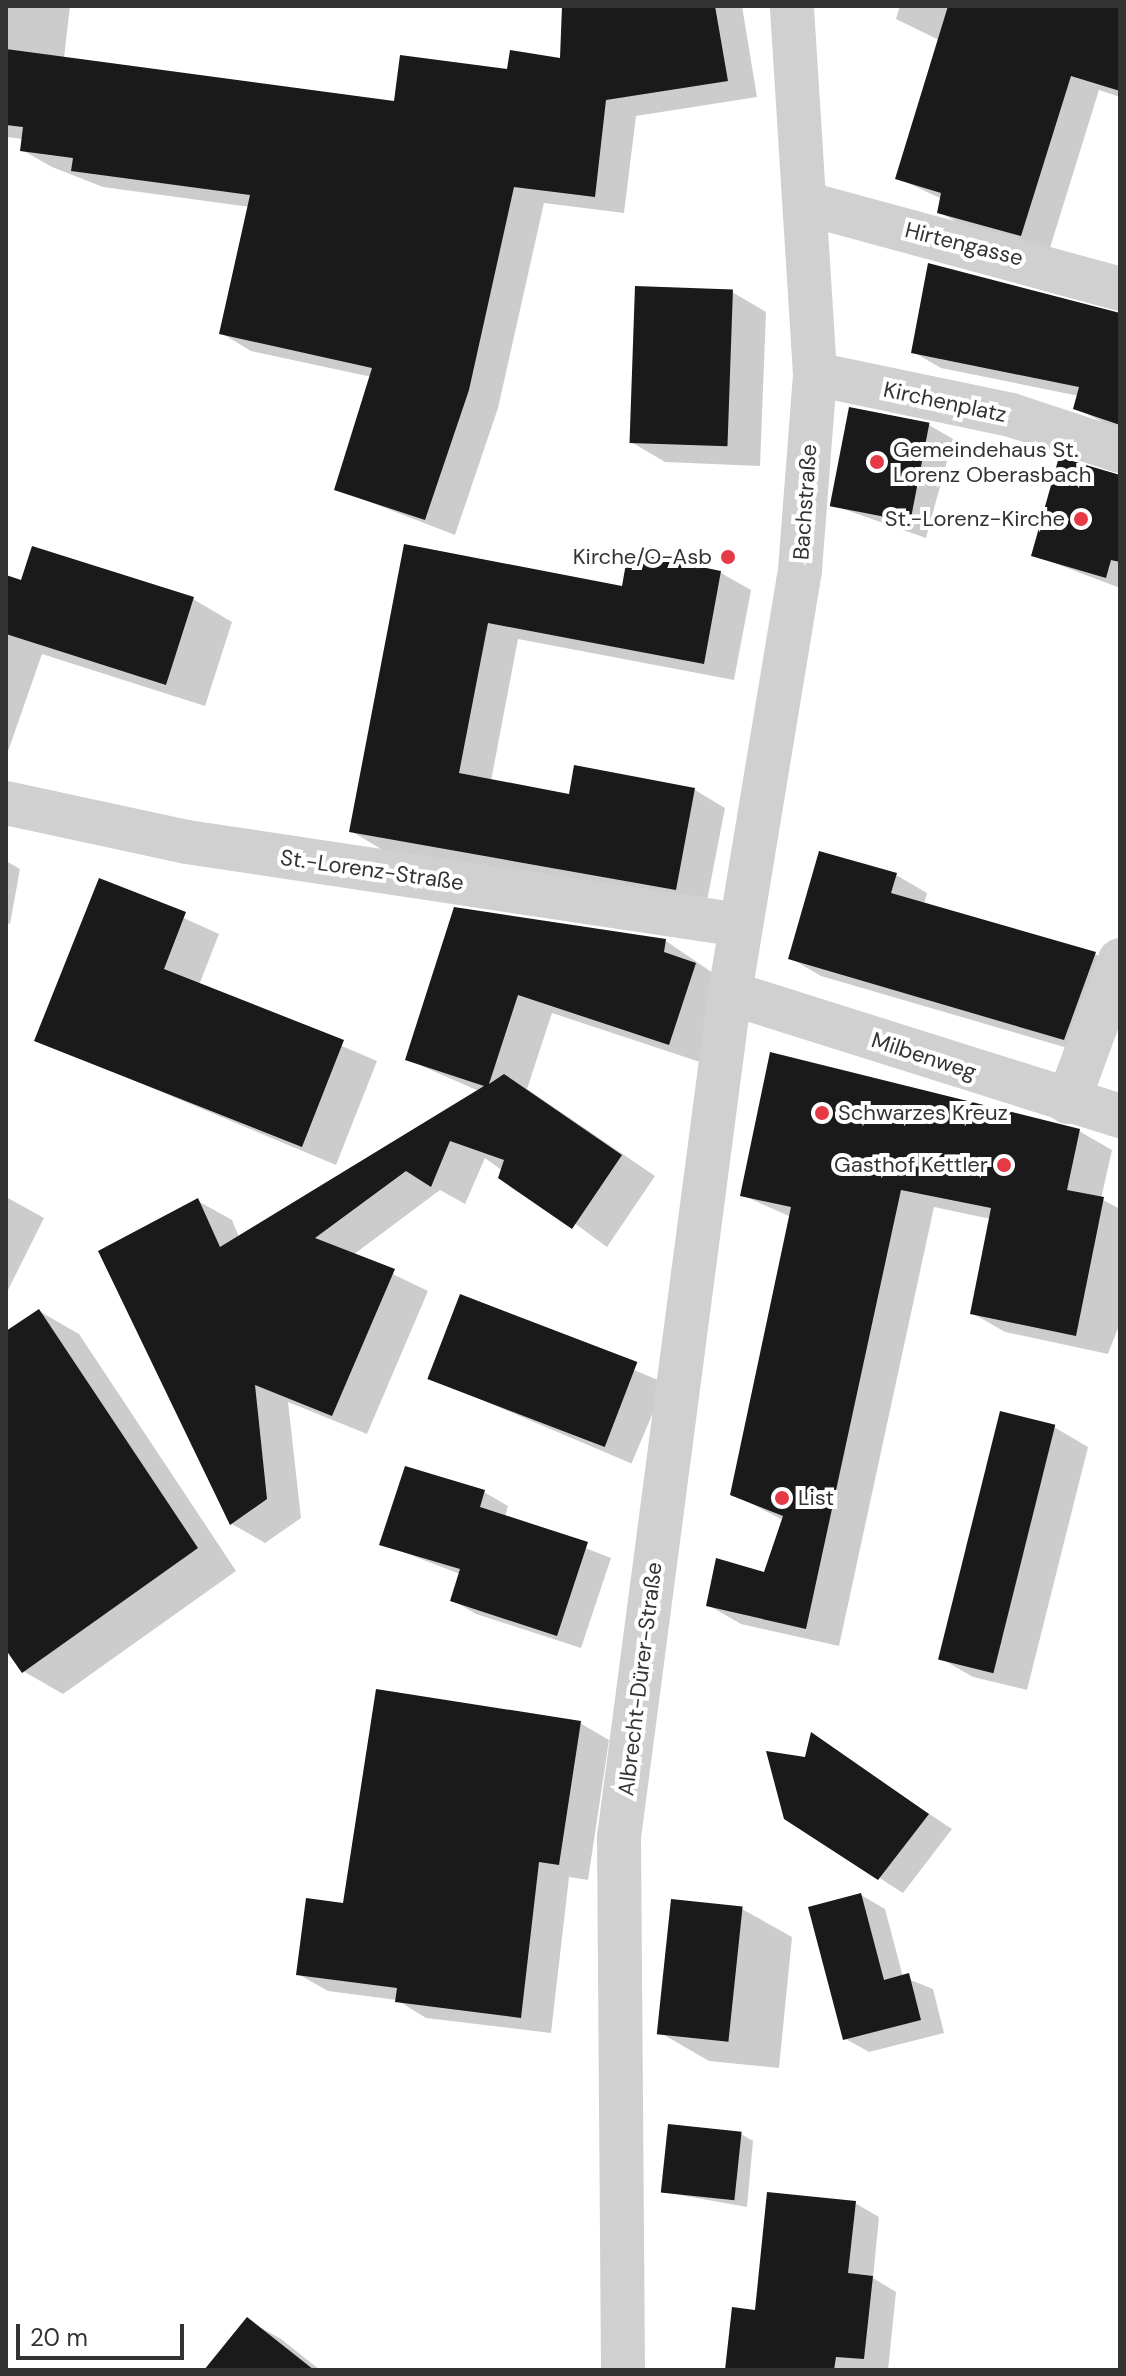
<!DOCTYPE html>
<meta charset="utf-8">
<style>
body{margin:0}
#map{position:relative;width:1126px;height:2376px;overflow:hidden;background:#fff;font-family:"DM Sans",sans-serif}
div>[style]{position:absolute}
.shadow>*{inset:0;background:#0003;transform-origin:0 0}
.building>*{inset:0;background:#1a1a1a;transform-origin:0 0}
.minor>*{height:44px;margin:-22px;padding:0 22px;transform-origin:22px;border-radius:22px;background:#d0d0d0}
.dots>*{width:22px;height:22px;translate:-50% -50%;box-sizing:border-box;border:4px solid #fff;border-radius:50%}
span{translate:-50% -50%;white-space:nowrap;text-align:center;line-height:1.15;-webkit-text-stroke:8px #fff;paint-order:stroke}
.street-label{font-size:22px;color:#333}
.poi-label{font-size:22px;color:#333}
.left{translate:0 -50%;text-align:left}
.right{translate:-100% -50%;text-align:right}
.frame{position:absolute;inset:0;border:8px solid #333;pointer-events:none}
.scale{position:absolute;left:16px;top:2324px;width:168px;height:36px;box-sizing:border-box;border:4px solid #333;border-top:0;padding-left:10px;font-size:24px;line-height:28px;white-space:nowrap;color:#333;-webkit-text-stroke:6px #fff;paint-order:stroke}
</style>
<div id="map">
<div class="shadow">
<div style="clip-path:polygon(6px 6px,70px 6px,64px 58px,395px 103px,561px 60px,564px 6px,742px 6px,757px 97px,636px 116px,624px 213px,544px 203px,498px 408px,455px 535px,336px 489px,372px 377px,251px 351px,221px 333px,250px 207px,103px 187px,52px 167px,22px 150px,23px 139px,6px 137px)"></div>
<div style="clip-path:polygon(900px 6px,1120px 6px,1120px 97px,1099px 90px,1049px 251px,967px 228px,939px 212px,942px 199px,897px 178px,939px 40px,896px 19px)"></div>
<div style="clip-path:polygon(732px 292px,766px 312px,760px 466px,665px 462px,631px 442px)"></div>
<div style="clip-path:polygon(1120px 314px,1120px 431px,1075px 408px,1079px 396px,941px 368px,913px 352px)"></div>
<div style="clip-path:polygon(850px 409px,929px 425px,953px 439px,926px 538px,832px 505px)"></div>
<div style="clip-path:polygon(1120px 476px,1120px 588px,1033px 555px)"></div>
<div style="clip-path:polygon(405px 546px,623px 588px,721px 573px,751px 590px,734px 680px,518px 639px,491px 781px,570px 796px,576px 767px,695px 790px,725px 808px,706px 906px,381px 849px,351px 831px)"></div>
<div style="clip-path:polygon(33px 548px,193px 599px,232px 622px,205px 706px,42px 654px,6px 757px,6px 577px,22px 582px)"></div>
<div style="clip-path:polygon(6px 861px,20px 869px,10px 924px,6px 923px)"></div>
<div style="clip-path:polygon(896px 875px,927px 893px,924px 904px,1095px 954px,1120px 968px,1095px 1056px,821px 976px,790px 958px)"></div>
<div style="clip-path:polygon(100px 880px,219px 934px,199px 985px,377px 1061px,336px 1165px,37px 1040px)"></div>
<div style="clip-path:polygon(456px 910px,666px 941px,729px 984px,703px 1063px,552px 1013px,527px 1089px,655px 1176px,607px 1247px,485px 1158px,465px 1204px,440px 1190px,353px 1255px,428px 1291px,367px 1434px,288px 1402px,301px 1518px,265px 1543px,232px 1524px,198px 1201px,232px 1220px,239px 1237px,479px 1091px,408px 1060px)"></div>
<div style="clip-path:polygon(1079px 1131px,1112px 1150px,1101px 1199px,1120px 1209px,1120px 1323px,1108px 1354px,1005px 1332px,972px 1313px,991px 1219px,934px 1207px,839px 1646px,741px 1624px,708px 1605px,765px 1575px,783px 1520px,732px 1494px,791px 1217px,742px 1195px)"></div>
<div style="clip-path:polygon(6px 1197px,44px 1218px,6px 1294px)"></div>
<div style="left:462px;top:1297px;width:221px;height:87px;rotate:23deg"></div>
<div style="clip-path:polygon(39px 1311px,79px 1334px,236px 1571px,63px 1694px,23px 1671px,6px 1646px,6px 1333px)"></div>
<div style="clip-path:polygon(1054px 1427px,1088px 1447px,1027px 1690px,973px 1677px,940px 1658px)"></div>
<div style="clip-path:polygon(484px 1492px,508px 1506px,505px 1517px,611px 1558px,581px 1648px,476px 1614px,452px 1600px,460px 1574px,382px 1544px)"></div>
<div style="clip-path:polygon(580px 1723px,609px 1740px,588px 1880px,569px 1877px,551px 2033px,426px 2018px,397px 2000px,328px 1991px,298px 1974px,344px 1905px)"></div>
<div style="clip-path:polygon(812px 1736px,952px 1829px,903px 1893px,786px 1818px)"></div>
<div style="clip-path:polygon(861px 1895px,885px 1909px,903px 1977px,933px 1989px,944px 2033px,869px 2052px,844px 2038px)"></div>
<div style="clip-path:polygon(742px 1909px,792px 1937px,779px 2068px,709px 2061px,659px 2032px)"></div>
<div style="clip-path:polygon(741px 2134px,753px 2141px,747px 2207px,663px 2192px)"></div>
<div style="clip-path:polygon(855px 2203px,879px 2217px,873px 2278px,896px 2292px,888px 2370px,727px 2370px,757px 2312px)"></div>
<div style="clip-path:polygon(247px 2320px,281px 2339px,320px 2370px,207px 2370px)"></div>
</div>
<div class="building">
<div style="clip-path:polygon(562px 6px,715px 6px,728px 81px,606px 100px,595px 197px,514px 187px,469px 390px,425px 520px,334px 490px,372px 368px,219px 334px,250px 195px,71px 171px,73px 158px,20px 151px,23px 127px,6px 125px,6px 49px,394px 101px,400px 55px,507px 69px,510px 50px,560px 58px)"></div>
<div style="clip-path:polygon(948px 6px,1120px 6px,1120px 91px,1071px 76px,1021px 236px,937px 213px,941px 193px,895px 179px)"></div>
<div style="clip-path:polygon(928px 263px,1120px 313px,1120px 425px,1073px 409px,1079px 387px,911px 353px)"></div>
<div style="left:635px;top:286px;width:98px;height:157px;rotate:2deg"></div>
<div style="left:849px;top:407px;width:82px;height:101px;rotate:11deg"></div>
<div style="clip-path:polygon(1059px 457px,1120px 475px,1120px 562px,1111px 560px,1106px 578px,1031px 556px)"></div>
<div style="clip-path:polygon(404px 544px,622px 586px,628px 552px,721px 571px,704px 664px,488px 623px,459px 773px,569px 794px,574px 765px,695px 788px,676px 890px,349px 832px)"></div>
<div style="clip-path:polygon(32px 546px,194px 597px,166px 685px,6px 634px,6px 575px,21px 580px)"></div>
<div style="clip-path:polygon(819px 851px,897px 873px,891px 893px,1096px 952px,1064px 1040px,788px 959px)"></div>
<div style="clip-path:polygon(99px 878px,186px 912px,164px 969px,344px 1040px,302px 1147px,34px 1041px)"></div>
<div style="clip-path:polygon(454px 907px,666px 939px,664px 952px,696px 963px,669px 1045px,518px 995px,489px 1084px,504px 1074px,622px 1155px,572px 1229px,498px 1178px,504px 1160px,450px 1141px,431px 1187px,406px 1171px,315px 1238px,395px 1269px,332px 1416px,255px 1385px,267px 1499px,230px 1525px,98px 1251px,198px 1198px,220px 1247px,484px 1086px,405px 1060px)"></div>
<div style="clip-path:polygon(770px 1052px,1080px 1129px,1067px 1190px,1104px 1197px,1076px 1336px,970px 1314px,991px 1208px,901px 1190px,806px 1629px,706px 1606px,716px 1558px,764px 1572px,783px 1516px,730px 1495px,791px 1207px,740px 1196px)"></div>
<div style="left:460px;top:1294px;width:190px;height:91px;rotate:21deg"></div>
<div style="clip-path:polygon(39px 1309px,198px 1548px,22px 1673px,6px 1650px,6px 1331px)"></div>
<div style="left:1000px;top:1411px;width:57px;height:256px;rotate:14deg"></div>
<div style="clip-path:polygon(405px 1466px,485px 1490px,480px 1507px,588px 1542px,557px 1636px,450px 1601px,460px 1569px,379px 1545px)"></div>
<div style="clip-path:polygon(376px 1689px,581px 1721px,559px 1865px,539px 1862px,521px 2018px,395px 2002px,397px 1988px,296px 1975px,306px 1898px,343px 1903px)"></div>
<div style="clip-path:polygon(811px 1732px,929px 1814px,878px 1880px,784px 1819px,766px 1751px,805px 1757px)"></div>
<div style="clip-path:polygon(861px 1893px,884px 1980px,909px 1973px,921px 2020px,843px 2040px,808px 1907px)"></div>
<div style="left:671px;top:1899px;width:72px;height:136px;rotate:6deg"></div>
<div style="left:668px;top:2124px;width:74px;height:69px;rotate:6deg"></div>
<div style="clip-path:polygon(767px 2192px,856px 2201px,848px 2273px,873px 2276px,864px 2359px,836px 2357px,834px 2370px,725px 2370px,732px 2307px,755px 2310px)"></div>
<div style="clip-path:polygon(247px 2317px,314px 2370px,204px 2370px)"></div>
</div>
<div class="minor">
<div style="left:808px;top:204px;width:323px;rotate:15.2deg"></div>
<div style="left:815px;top:374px;width:200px;rotate:11.8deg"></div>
<div style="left:1011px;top:415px;width:115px;rotate:18.3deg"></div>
<div style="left:6px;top:803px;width:185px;rotate:12.2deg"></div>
<div style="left:187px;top:842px;width:559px;rotate:8.54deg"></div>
<div style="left:730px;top:993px;width:409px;rotate:17.5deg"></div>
<div style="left:1068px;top:1102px;width:151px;rotate:-69.9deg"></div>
<div style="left:623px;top:2370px;width:533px;rotate:-90.43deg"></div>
<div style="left:619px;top:1837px;width:851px;rotate:-82.51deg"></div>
<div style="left:730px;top:993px;width:429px;rotate:-80.6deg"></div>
<div style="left:800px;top:570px;width:197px;rotate:-85.6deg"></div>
<div style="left:815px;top:374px;width:369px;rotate:-93.6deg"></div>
</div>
<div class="dots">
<div style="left:877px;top:462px;background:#e63946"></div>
<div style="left:1081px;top:519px;background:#e63946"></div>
<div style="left:728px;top:557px;background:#e63946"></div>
<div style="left:822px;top:1113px;background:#e63946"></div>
<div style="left:1004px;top:1165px;background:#e63946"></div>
<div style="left:782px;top:1498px;background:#e63946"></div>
</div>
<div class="street-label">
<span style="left:964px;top:244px;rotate:14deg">Hirtengasse</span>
<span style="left:945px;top:402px;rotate:12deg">Kirchenplatz</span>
<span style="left:805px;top:502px;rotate:-86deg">Bachstraße</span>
<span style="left:372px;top:870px;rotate:8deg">St.-Lorenz-Straße</span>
<span style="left:924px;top:1056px;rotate:18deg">Milbenweg</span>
<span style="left:640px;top:1679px;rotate:-83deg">Albrecht-Dürer-Straße</span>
</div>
<div class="poi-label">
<span class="left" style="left:893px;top:462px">Gemeindehaus St.<br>Lorenz Oberasbach</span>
<span class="right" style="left:1065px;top:519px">St.-Lorenz-Kirche</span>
<span class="right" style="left:712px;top:557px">Kirche/O-Asb</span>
<span class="left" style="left:838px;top:1113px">Schwarzes Kreuz</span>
<span class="right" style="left:988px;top:1165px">Gasthof Kettler</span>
<span class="left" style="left:798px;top:1498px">List</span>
</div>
<div class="frame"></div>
<div class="scale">20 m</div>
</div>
